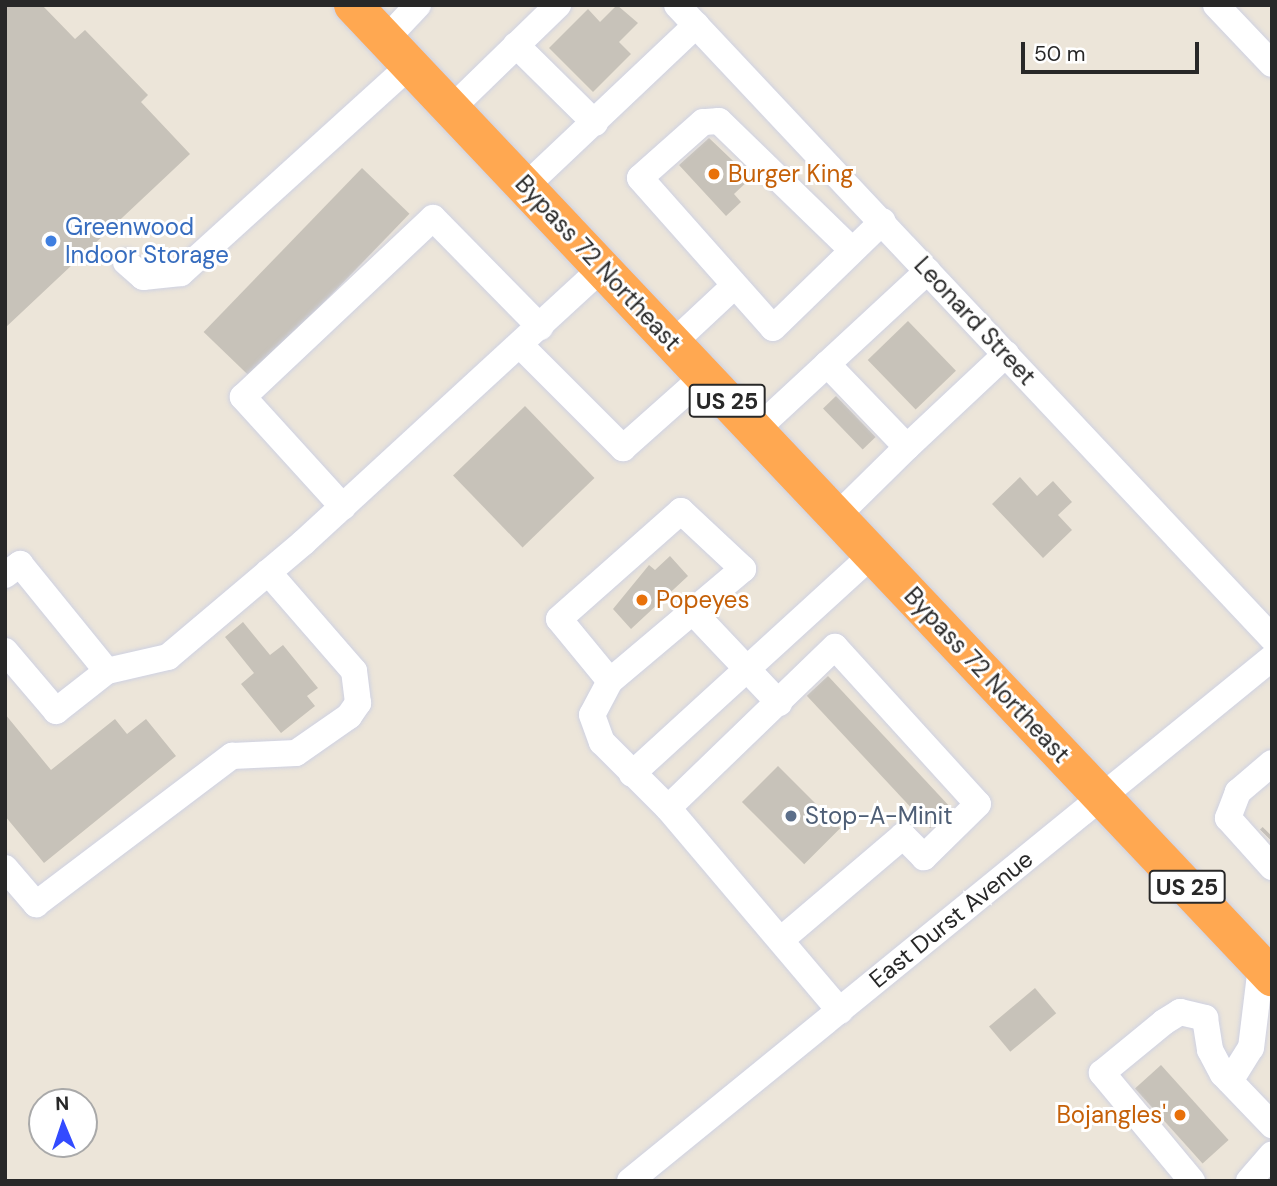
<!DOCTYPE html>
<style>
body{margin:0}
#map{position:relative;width:1277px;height:1186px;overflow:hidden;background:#ece5d9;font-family:"DM Sans",sans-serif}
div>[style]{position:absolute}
.building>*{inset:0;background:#c7c2b9;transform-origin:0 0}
.minor-tunnel>*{height:26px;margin-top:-13px;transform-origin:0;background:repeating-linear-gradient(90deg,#c5bfb6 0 26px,transparent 0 39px)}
.roads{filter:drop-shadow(0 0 2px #ced1e2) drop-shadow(0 0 2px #ced1e2)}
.minor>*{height:26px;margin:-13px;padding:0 13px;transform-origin:13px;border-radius:13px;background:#fff}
.highway>*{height:38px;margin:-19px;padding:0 19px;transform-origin:19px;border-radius:19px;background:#ffa851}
.dots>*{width:19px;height:19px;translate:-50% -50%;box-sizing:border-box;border:4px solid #fff;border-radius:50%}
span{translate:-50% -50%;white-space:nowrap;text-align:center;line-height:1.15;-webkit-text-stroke:6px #fff;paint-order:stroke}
.shield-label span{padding:2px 5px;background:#fff;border:2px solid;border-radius:5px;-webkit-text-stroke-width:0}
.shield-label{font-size:23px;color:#282828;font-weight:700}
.food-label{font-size:24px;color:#c56008}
.left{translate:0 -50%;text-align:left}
.right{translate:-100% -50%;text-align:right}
.shop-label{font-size:24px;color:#366cbe}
.street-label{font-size:24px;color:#282828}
.service-label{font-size:24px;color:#4e5e75}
.frame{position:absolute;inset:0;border:7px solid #282828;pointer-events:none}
.north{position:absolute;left:28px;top:1088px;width:70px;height:70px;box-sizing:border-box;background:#fff;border:2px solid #a9a9a9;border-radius:50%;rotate:358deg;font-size:19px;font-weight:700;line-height:28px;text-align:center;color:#282828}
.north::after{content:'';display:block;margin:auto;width:24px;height:32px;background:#334bff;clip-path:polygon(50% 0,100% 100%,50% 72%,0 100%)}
.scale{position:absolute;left:1021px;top:42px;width:178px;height:32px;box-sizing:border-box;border:4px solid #282828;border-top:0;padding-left:9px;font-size:21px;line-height:24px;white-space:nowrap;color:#282828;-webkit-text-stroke:5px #fff;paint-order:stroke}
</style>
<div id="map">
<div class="building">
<div style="clip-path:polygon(5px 5px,42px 5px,75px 39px,85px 30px,148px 95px,141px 102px,190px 154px,5px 328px)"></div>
<div style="clip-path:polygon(617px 5px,638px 23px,619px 42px,631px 54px,593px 92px,549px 48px,588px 9px,600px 22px)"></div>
<div style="clip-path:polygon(709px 138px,751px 178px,734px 194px,741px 202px,726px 216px,679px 165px)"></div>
<div style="left:362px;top:168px;width:66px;height:228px;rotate:44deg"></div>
<div style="left:908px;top:321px;width:69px;height:56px;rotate:46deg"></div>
<div style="left:836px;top:396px;width:57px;height:18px;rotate:46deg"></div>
<div style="left:525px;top:406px;width:100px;height:100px;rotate:46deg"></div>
<div style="clip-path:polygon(1020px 477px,1037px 496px,1053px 481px,1072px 502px,1058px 515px,1072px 530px,1043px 558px,992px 504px)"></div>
<div style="clip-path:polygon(670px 556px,688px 576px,631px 629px,613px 609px,649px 565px,655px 570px)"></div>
<div style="clip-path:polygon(243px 622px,270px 655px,283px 645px,318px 688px,307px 696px,315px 706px,281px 733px,241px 684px,254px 673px,225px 637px)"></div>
<div style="left:828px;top:676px;width:181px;height:29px;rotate:47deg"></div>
<div style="clip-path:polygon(5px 714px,51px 770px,115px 719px,127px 734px,146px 719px,176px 756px,44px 863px,5px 816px)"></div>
<div style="left:778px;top:766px;width:88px;height:51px;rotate:45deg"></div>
<div style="left:1035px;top:988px;width:33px;height:60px;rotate:50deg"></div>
<div style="left:1161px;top:1065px;width:101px;height:35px;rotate:48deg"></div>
</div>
<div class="minor-tunnel">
<div style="left:1269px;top:839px;width:4px;rotate:-45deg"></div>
</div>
<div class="roads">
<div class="minor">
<div style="left:677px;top:5px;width:869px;rotate:46.77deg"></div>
<div style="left:1216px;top:5px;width:81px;rotate:46.5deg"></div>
<div style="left:385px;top:40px;width:48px;rotate:-46.7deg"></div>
<div style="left:516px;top:45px;width:111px;rotate:44.6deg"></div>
<div style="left:452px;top:108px;width:148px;rotate:-44.2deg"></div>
<div style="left:527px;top:185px;width:233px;rotate:-43.4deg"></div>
<div style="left:851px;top:249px;width:184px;rotate:-135.9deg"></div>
<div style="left:719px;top:121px;width:16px;rotate:176deg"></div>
<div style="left:703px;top:122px;width:84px;rotate:138.4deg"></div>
<div style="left:640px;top:178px;width:200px;rotate:48.4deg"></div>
<div style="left:773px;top:328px;width:153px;rotate:-44.2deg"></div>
<div style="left:126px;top:262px;width:23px;rotate:41deg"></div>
<div style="left:143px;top:277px;width:38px;rotate:-6deg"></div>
<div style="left:181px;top:273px;width:309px;rotate:-42.2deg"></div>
<div style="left:673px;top:343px;width:82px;rotate:-43deg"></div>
<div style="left:520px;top:345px;width:146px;rotate:45deg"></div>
<div style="left:623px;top:448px;width:108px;rotate:-41.6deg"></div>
<div style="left:827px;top:364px;width:115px;rotate:46.1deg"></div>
<div style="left:907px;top:447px;width:98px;rotate:135.4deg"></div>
<div style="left:756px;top:430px;width:234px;rotate:-42.8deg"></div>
<div style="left:907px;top:447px;width:136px;rotate:-43.2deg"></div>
<div style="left:343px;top:507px;width:149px;rotate:-132.3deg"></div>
<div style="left:243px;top:397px;width:261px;rotate:-43.3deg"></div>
<div style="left:433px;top:218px;width:153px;rotate:45.5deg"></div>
<div style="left:681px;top:511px;width:85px;rotate:43.1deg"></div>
<div style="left:743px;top:569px;width:174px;rotate:139.9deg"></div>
<div style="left:610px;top:681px;width:80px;rotate:-129.4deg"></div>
<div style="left:559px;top:619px;width:163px;rotate:-41.5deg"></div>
<div style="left:5px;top:575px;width:19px;rotate:-36deg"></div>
<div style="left:20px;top:564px;width:138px;rotate:50.9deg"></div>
<div style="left:694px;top:613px;width:124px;rotate:46.6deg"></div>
<div style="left:5px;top:651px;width:79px;rotate:49.6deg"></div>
<div style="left:56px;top:711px;width:65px;rotate:-38.1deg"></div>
<div style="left:107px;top:671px;width:63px;rotate:-12.9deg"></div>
<div style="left:168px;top:657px;width:178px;rotate:-40.2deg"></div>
<div style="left:304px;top:542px;width:405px;rotate:-42.6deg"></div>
<div style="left:610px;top:681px;width:38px;rotate:118deg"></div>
<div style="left:592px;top:715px;width:29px;rotate:70deg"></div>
<div style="left:602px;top:742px;width:93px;rotate:45deg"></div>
<div style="left:668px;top:808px;width:266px;rotate:49.7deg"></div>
<div style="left:1272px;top:763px;width:45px;rotate:139.5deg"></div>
<div style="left:1238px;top:792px;width:28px;rotate:111deg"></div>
<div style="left:1228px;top:818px;width:66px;rotate:48.1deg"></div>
<div style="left:632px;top:774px;width:326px;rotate:-42.4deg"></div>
<div style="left:668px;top:808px;width:232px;rotate:-44deg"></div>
<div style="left:835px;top:647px;width:212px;rotate:47.7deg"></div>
<div style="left:978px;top:804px;width:76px;rotate:135.5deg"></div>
<div style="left:924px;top:857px;width:30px;rotate:-135deg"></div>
<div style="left:903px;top:836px;width:160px;rotate:139.6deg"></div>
<div style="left:5px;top:868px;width:48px;rotate:49.3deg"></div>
<div style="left:36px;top:904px;width:246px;rotate:-37.1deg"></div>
<div style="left:232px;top:756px;width:64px;rotate:-2.7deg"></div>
<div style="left:296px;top:753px;width:65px;rotate:-34.9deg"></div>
<div style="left:349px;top:716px;width:16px;rotate:-55deg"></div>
<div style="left:358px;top:703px;width:32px;rotate:-97deg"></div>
<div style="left:354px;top:671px;width:131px;rotate:-131deg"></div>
<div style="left:1230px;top:1081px;width:39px;rotate:-58deg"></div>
<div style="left:1251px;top:1048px;width:83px;rotate:-83deg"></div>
<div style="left:1261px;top:966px;width:9px;rotate:-32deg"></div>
<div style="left:630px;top:1181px;width:828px;rotate:-39.17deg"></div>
<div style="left:1192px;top:1181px;width:141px;rotate:-129.8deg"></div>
<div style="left:1102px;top:1073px;width:80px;rotate:-39.4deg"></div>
<div style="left:1164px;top:1022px;width:19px;rotate:-32deg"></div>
<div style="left:1180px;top:1012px;width:26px;rotate:13deg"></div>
<div style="left:1205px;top:1018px;width:32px;rotate:81deg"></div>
<div style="left:1210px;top:1050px;width:27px;rotate:62deg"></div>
<div style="left:1223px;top:1074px;width:71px;rotate:46.1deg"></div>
<div style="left:1249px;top:1181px;width:35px;rotate:-49deg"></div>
</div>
<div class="highway">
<div style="left:353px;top:5px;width:1338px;rotate:46.61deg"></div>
</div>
</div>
<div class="dots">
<div style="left:714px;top:174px;background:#e8710a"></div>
<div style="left:51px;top:241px;background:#3f7fe0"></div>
<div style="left:642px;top:600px;background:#e8710a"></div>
<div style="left:791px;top:816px;background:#5c6f8a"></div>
<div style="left:1180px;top:1115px;background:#e8710a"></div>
</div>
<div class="shield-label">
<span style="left:727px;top:401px">US 25</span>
<span style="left:1187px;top:887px">US 25</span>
</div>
<div class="food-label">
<span class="left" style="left:728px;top:174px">Burger King</span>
<span class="left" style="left:656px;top:600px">Popeyes</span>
<span class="right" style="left:1166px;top:1115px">Bojangles'</span>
</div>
<div class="shop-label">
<span class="left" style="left:65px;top:241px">Greenwood<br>Indoor Storage</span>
</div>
<div class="street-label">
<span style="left:598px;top:263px;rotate:47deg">Bypass 72 Northeast</span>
<span style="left:975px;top:321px;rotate:47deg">Leonard Street</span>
<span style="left:987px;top:675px;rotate:47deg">Bypass 72 Northeast</span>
<span style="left:951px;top:919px;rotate:-39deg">East Durst Avenue</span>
</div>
<div class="service-label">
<span class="left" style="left:805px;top:816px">Stop-A-Minit</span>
</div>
<div class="frame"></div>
<div class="north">N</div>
<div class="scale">50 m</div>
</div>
